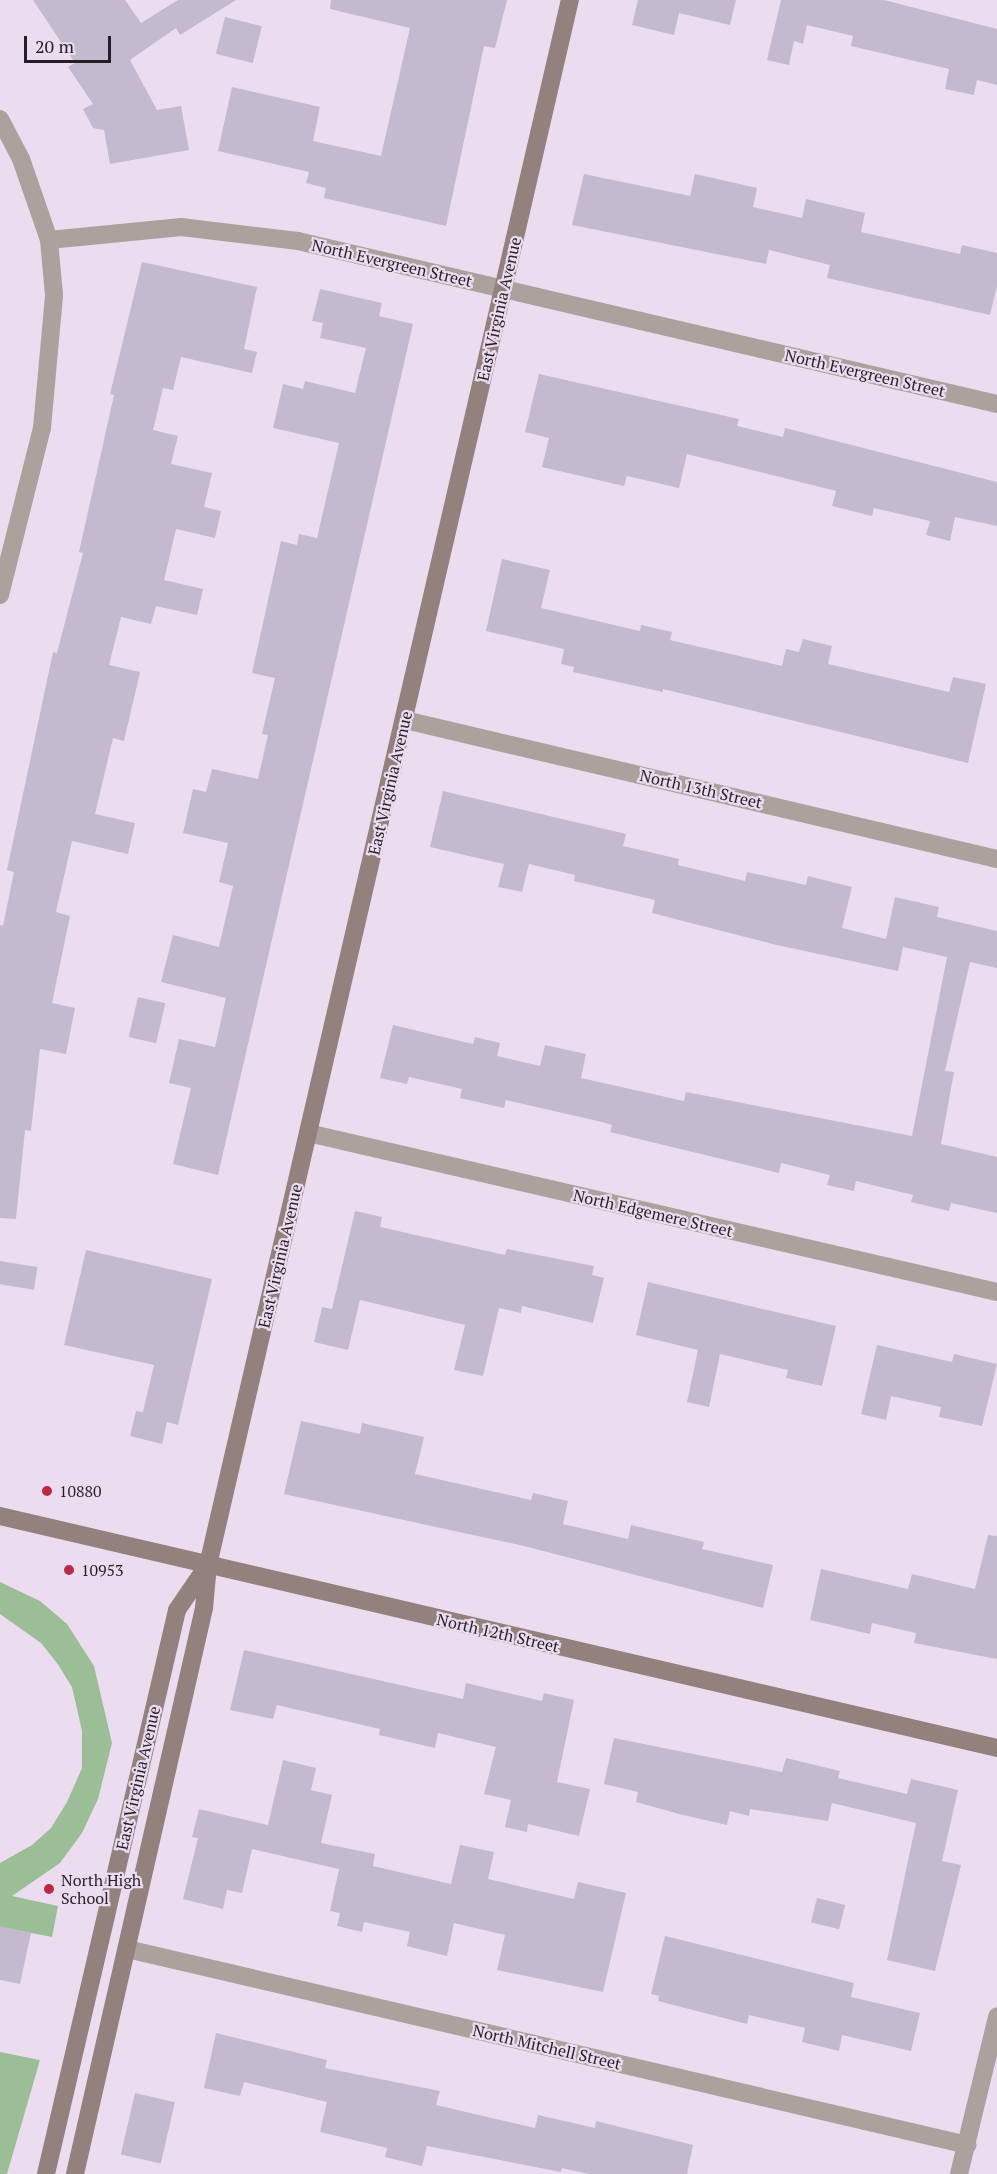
<!DOCTYPE html>
<style>
body{margin:0}
#map{position:relative;width:997px;height:2174px;overflow:hidden;background:#ecdcf0;font-family:"PT Serif",serif}
div>[style]{position:absolute}
.green>*{inset:0;background:#9bbe97}
.building>*{inset:0;background:#c3bad0;transform-origin:0 0}
.street>*{height:18px;margin:-9px;padding:0 9px;transform-origin:9px;border-radius:9px;background:#ada19e}
.secondary>*{height:18px;margin:-9px;padding:0 9px;transform-origin:9px;border-radius:9px;background:#93817e}
.dots>*{width:16px;height:16px;translate:-50% -50%;box-sizing:border-box;border:3px solid #ecdcf0;border-radius:50%}
span{translate:-50% -50%;white-space:nowrap;text-align:center;line-height:1.15;-webkit-text-stroke:4.5px #ecdcf0;paint-order:stroke}
.street-label{font-size:16px;color:#241e25}
.poi-label{font-size:16px;color:#241e25}
.left{translate:0 -50%;text-align:left}
.scale{position:absolute;left:24px;top:36px;width:87px;height:27px;box-sizing:border-box;border:3px solid #241e25;border-top:0;padding-left:8px;font-size:18px;line-height:21px;white-space:nowrap;color:#241e25;-webkit-text-stroke:4px #ecdcf0;paint-order:stroke}
</style>
<div id="map">
<div class="green">
<div style="clip-path:polygon(0 1582px,40px 1601px,67px 1624px,94px 1666px,112px 1743px,98px 1799px,82px 1833px,60px 1863px,12px 1896px,58px 1906px,52px 1937px,0 1927px,0 1863px,32px 1845px,51px 1828px,67px 1802px,82px 1768px,82px 1731px,72px 1687px,57px 1663px,41px 1643px,0 1614px)"></div>
<div style="clip-path:polygon(0 2052px,40px 2060px,7px 2174px,0 2174px)"></div>
</div>
<div class="building">
<div style="clip-path:polygon(33px 0,125px 0,141px 23px,178px 0,236px 0,180px 35px,176px 28px,130px 60px,157px 110px,181px 106px,189px 150px,110px 164px,104px 130px,93px 128px,83px 109px,93px 104px,68px 67px,75px 63px)"></div>
<div style="clip-path:polygon(331px 0,507px 0,495px 48px,484px 46px,446px 226px,324px 198px,326px 188px,306px 183px,309px 172px,218px 151px,232px 87px,320px 107px,313px 141px,381px 156px,410px 28px,330px 9px)"></div>
<div style="clip-path:polygon(638px 0,736px 0,730px 25px,679px 13px,674px 35px,632px 25px)"></div>
<div style="clip-path:polygon(781px 0,884px 0,997px 29px,997px 85px,977px 80px,974px 95px,945px 89px,949px 69px,851px 46px,853px 36px,807px 25px,803px 44px,794px 41px,789px 65px,767px 60px)"></div>
<div style="left:225px;top:17px;width:38px;height:38px;rotate:14deg"></div>
<div style="clip-path:polygon(584px 174px,690px 196px,695px 174px,757px 188px,753px 207px,802px 218px,806px 199px,865px 213px,861px 232px,960px 254px,962px 245px,997px 253px,997px 286px,990px 315px,827px 278px,830px 265px,769px 250px,766px 264px,572px 225px)"></div>
<div style="clip-path:polygon(142px 262px,257px 287px,244px 349px,257px 352px,252px 373px,181px 357px,173px 390px,163px 388px,153px 430px,178px 436px,171px 464px,212px 473px,204px 507px,221px 511px,215px 538px,176px 529px,164px 580px,203px 589px,197px 615px,156px 606px,151px 624px,121px 617px,109px 665px,140px 672px,124px 741px,113px 738px,95px 814px,135px 823px,128px 854px,72px 841px,56px 912px,70px 916px,52px 1003px,75px 1008px,66px 1054px,40px 1049px,31px 1131px,25px 1130px,16px 1219px,0 1218px,0 925px,3px 926px,14px 872px,7px 870px,53px 652px,57px 653px,83px 553px,79px 552px,114px 395px,110px 394px)"></div>
<div style="clip-path:polygon(320px 289px,382px 303px,379px 316px,413px 324px,218px 1175px,173px 1164px,191px 1088px,169px 1083px,179px 1039px,215px 1047px,226px 998px,161px 982px,173px 935px,219px 947px,233px 886px,219px 882px,228px 843px,183px 833px,193px 789px,206px 792px,212px 769px,258px 779px,268px 735px,262px 734px,275px 678px,252px 673px,281px 541px,297px 545px,299px 534px,317px 538px,339px 443px,273px 428px,283px 384px,303px 389px,305px 381px,355px 393px,366px 348px,320px 338px,323px 323px,312px 321px)"></div>
<div style="clip-path:polygon(539px 374px,739px 419px,737px 426px,783px 437px,785px 428px,997px 482px,997px 526px,955px 517px,950px 541px,926px 535px,930px 521px,874px 508px,872px 516px,832px 506px,836px 491px,687px 454px,679px 488px,627px 476px,624px 486px,542px 467px,549px 438px,525px 432px)"></div>
<div style="clip-path:polygon(502px 559px,550px 570px,541px 608px,640px 631px,641px 625px,672px 632px,670px 640px,782px 666px,786px 649px,799px 652px,803px 639px,832px 646px,828px 664px,949px 692px,953px 677px,986px 684px,968px 763px,663px 689px,663px 692px,573px 672px,574px 667px,561px 664px,564px 649px,486px 631px)"></div>
<div style="clip-path:polygon(443px 791px,626px 834px,623px 846px,679px 859px,678px 865px,745px 881px,747px 872px,806px 885px,808px 876px,852px 887px,842px 928px,886px 939px,895px 897px,939px 907px,937px 917px,997px 931px,997px 968px,970px 962px,945px 1071px,954px 1072px,941px 1144px,997px 1157px,997px 1213px,951px 1203px,949px 1211px,911px 1202px,913px 1195px,856px 1181px,854px 1191px,827px 1185px,830px 1175px,781px 1163px,779px 1173px,610px 1132px,612px 1125px,602px 1122px,506px 1100px,504px 1108px,460px 1098px,462px 1089px,409px 1077px,407px 1084px,380px 1078px,393px 1025px,473px 1044px,475px 1037px,500px 1043px,497px 1056px,540px 1066px,545px 1045px,586px 1054px,581px 1078px,684px 1101px,686px 1092px,912px 1136px,947px 957px,903px 947px,898px 971px,777px 945px,652px 913px,655px 900px,574px 881px,575px 875px,529px 864px,522px 892px,498px 887px,504px 864px,430px 847px)"></div>
<div style="left:138px;top:997px;width:28px;height:41px;rotate:13deg"></div>
<div style="clip-path:polygon(355px 1211px,382px 1217px,380px 1227px,505px 1255px,507px 1249px,594px 1266px,592px 1275px,604px 1278px,593px 1323px,522px 1306px,521px 1313px,499px 1308px,483px 1376px,454px 1370px,465px 1325px,360px 1300px,348px 1350px,314px 1342px,322px 1307px,332px 1309px)"></div>
<div style="clip-path:polygon(86px 1250px,212px 1279px,178px 1425px,167px 1422px,162px 1444px,130px 1436px,136px 1411px,143px 1412px,154px 1365px,64px 1345px)"></div>
<div style="left:0;top:1261px;width:38px;height:23px;rotate:9deg"></div>
<div style="clip-path:polygon(648px 1282px,836px 1326px,822px 1386px,786px 1378px,788px 1370px,720px 1354px,709px 1407px,687px 1402px,698px 1350px,636px 1335px)"></div>
<div style="clip-path:polygon(877px 1345px,952px 1362px,954px 1354px,997px 1364px,982px 1426px,939px 1417px,941px 1407px,891px 1396px,886px 1420px,861px 1414px)"></div>
<div style="clip-path:polygon(301px 1421px,360px 1434px,362px 1423px,424px 1437px,415px 1474px,531px 1500px,533px 1493px,568px 1501px,563px 1524px,628px 1539px,631px 1525px,704px 1542px,702px 1549px,773px 1565px,763px 1608px,524px 1546px,284px 1494px)"></div>
<div style="clip-path:polygon(988px 1535px,997px 1536px,997px 1659px,914px 1643px,916px 1633px,872px 1623px,870px 1634px,810px 1620px,821px 1569px,908px 1589px,912px 1574px,975px 1589px)"></div>
<div style="clip-path:polygon(244px 1650px,463px 1699px,466px 1683px,542px 1701px,544px 1693px,574px 1700px,557px 1782px,590px 1789px,579px 1836px,528px 1824px,527px 1832px,505px 1827px,511px 1800px,484px 1794px,496px 1747px,438px 1733px,435px 1748px,379px 1735px,380px 1729px,277px 1705px,273px 1719px,230px 1710px)"></div>
<div style="clip-path:polygon(614px 1738px,782px 1772px,786px 1758px,840px 1771px,838px 1778px,907px 1794px,911px 1779px,958px 1790px,942px 1861px,961px 1865px,935px 1971px,887px 1960px,916px 1823px,832px 1803px,828px 1821px,750px 1809px,749px 1816px,730px 1811px,727px 1825px,679px 1814px,636px 1802px,638px 1792px,604px 1784px)"></div>
<div style="clip-path:polygon(283px 1760px,316px 1768px,311px 1790px,332px 1795px,321px 1843px,375px 1854px,373px 1866px,451px 1884px,460px 1845px,494px 1852px,488px 1879px,574px 1899px,578px 1882px,626px 1893px,603px 1992px,497px 1970px,505px 1935px,454px 1923px,447px 1956px,407px 1946px,410px 1932px,364px 1922px,362px 1932px,337px 1926px,340px 1913px,330px 1911px,339px 1869px,252px 1849px,242px 1893px,227px 1890px,223px 1909px,183px 1899px,198px 1838px,192px 1837px,199px 1809px,268px 1825px)"></div>
<div style="left:817px;top:1898px;width:29px;height:25px;rotate:14deg"></div>
<div style="clip-path:polygon(0 1926px,31px 1933px,20px 1984px,0 1980px)"></div>
<div style="clip-path:polygon(665px 1936px,854px 1983px,851px 1997px,920px 2013px,911px 2051px,842px 2035px,839px 2051px,802px 2042px,805px 2028px,749px 2015px,747px 2024px,658px 2001px,659px 1996px,651px 1994px)"></div>
<div style="clip-path:polygon(216px 2033px,327px 2060px,325px 2068px,440px 2091px,436px 2105px,535px 2128px,538px 2115px,595px 2128px,596px 2121px,693px 2145px,687px 2174px,589px 2174px,562px 2168px,561px 2172px,427px 2146px,422px 2166px,385px 2157px,387px 2148px,320px 2132px,327px 2102px,244px 2082px,240px 2096px,204px 2088px)"></div>
<div style="left:135px;top:2093px;width:41px;height:63px;rotate:13deg"></div>
</div>
<div class="street">
<div style="left:0;top:119px;width:45px;rotate:62.3deg"></div>
<div style="left:21px;top:159px;width:86px;rotate:70.9deg"></div>
<div style="left:49px;top:240px;width:133px;rotate:-5.6deg"></div>
<div style="left:181px;top:227px;width:118px;rotate:6.8deg"></div>
<div style="left:298px;top:241px;width:718px;rotate:13.13deg"></div>
<div style="left:0;top:595px;width:172px;rotate:-75.9deg"></div>
<div style="left:42px;top:428px;width:134px;rotate:-84.8deg"></div>
<div style="left:54px;top:295px;width:55px;rotate:-95.2deg"></div>
<div style="left:405px;top:720px;width:608px;rotate:13.21deg"></div>
<div style="left:308px;top:1133px;width:707px;rotate:12.99deg"></div>
<div style="left:127px;top:1949px;width:863px;rotate:13.13deg"></div>
<div style="left:959px;top:2174px;width:162px;rotate:-76.4deg"></div>
</div>
<div class="secondary">
<div style="left:0;top:1516px;width:1024px;rotate:13.1deg"></div>
<div style="left:46px;top:2174px;width:579px;rotate:-76.92deg"></div>
<div style="left:177px;top:1610px;width:53px;rotate:-55.7deg"></div>
<div style="left:75px;top:2174px;width:581px;rotate:-77.16deg"></div>
<div style="left:204px;top:1608px;width:43px;rotate:-84.7deg"></div>
<div style="left:208px;top:1565px;width:1606px;rotate:-76.98deg"></div>
</div>
<div class="dots">
<div style="left:47px;top:1491px;background:#ba2946"></div>
<div style="left:69px;top:1570px;background:#ba2946"></div>
<div style="left:49px;top:1889px;background:#ba2946"></div>
</div>
<div class="street-label">
<span style="left:392px;top:263px;rotate:13deg">North Evergreen Street</span>
<span style="left:499px;top:309px;rotate:-77deg">East Virginia Avenue</span>
<span style="left:865px;top:373px;rotate:13deg">North Evergreen Street</span>
<span style="left:390px;top:783px;rotate:-77deg">East Virginia Avenue</span>
<span style="left:701px;top:789px;rotate:13deg">North 13th Street</span>
<span style="left:653px;top:1213px;rotate:13deg">North Edgemere Street</span>
<span style="left:280px;top:1256px;rotate:-77deg">East Virginia Avenue</span>
<span style="left:498px;top:1633px;rotate:13deg">North 12th Street</span>
<span style="left:138px;top:1778px;rotate:-77deg">East Virginia Avenue</span>
<span style="left:547px;top:2047px;rotate:13deg">North Mitchell Street</span>
</div>
<div class="poi-label">
<span class="left" style="left:59px;top:1491px">10880</span>
<span class="left" style="left:81px;top:1570px">10953</span>
<span class="left" style="left:61px;top:1889px">North High<br>School</span>
</div>
<div class="scale">20 m</div>
</div>
